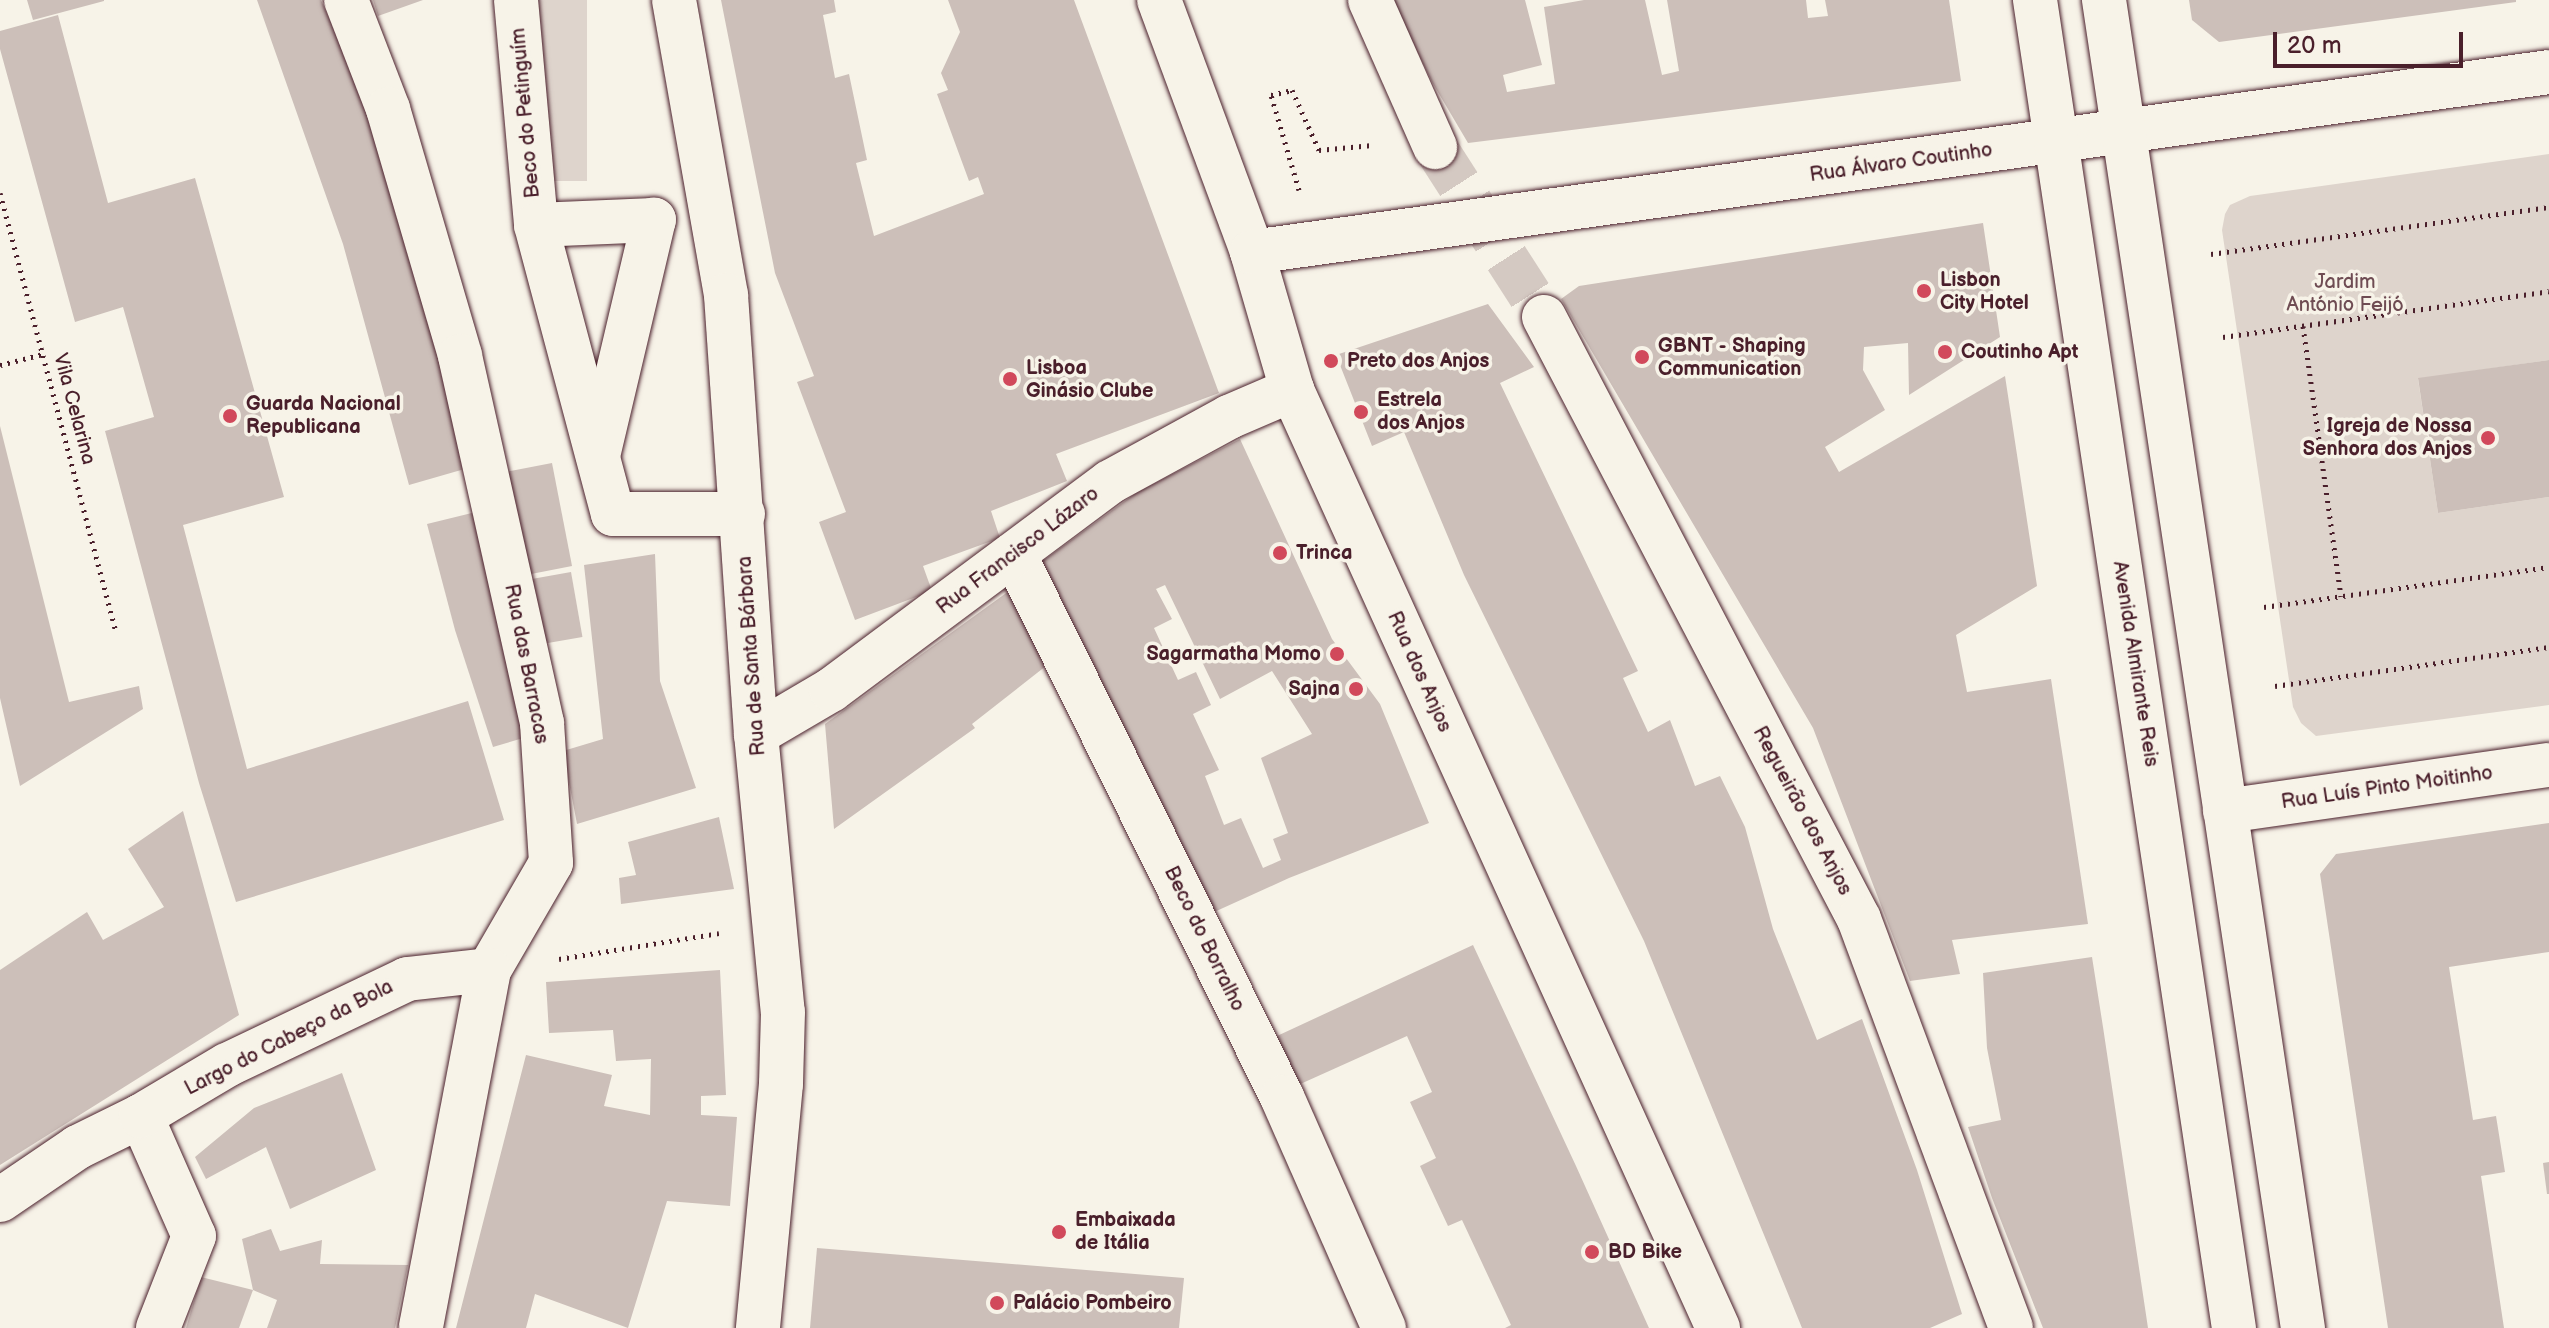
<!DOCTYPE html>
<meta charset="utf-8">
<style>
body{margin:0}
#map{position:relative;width:2549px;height:1328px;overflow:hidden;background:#f7f3e8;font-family:"Balsamiq Sans",sans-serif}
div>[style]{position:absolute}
.green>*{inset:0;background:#ded4cc;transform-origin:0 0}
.building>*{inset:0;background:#ccbfb9;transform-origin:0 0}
.minor-tunnel>*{height:44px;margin-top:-22px;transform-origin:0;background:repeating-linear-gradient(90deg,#d4c9c2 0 44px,transparent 0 66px)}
.path>*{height:5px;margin-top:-2.5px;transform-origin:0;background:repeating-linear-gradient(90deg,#4a1f2b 0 2px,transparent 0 8px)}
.roads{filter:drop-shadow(0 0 2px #4a1f2b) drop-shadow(0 0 2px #4a1f2b)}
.minor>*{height:44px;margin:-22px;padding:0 22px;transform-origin:22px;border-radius:22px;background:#f7f3e8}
.major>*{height:44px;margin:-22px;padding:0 22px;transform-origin:22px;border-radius:22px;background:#f7f3e8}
.dots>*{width:22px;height:22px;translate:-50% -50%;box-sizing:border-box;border:4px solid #f7f3e8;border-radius:50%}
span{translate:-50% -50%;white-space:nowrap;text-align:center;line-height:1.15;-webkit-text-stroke:7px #f7f3e8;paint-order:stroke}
.street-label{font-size:20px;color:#4a1f2b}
.poi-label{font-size:20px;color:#4a1f2b;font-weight:700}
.left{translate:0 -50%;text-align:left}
.right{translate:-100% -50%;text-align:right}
.park-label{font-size:20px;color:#6f4c53}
.scale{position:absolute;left:2273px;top:32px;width:190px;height:36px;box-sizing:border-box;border:4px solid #4a1f2b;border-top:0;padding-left:10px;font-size:24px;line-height:28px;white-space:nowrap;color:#4a1f2b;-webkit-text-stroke:6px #f7f3e8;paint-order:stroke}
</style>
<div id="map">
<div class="green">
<div style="left:534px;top:0;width:53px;height:181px"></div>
<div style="clip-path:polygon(2549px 154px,2549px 360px,2418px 379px,2438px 513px,2549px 497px,2549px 705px,2316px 736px,2301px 723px,2293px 707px,2222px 230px,2225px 214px,2230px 205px,2250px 196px)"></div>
</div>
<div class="building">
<div style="clip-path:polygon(27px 0,104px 0,104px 1px,33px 20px)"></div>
<div style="clip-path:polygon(257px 0,321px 0,362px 94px,427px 313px,468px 468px,409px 485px,343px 244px)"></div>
<div style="clip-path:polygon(373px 0,423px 0,378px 16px)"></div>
<div style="clip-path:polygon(721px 0,834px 0,836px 12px,823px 15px,835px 78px,849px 74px,867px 160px,856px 163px,874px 236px,984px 194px,978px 177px,969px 181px,937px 94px,948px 90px,941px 73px,960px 32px,948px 0,1074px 0,1219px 393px,1056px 454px,1067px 481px,991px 511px,1000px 538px,923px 566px,932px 591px,855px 620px,819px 522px,846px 512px,797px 382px,814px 376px,775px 273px)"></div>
<div style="clip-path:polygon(1392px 0,1525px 0,1542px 65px,1503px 75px,1507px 92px,1555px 84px,1544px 7px,1584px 0,1645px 0,1662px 75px,1679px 71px,1667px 0,1806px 0,1808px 18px,1828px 16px,1825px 0,1949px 0,1961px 81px,1468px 143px,1432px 82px)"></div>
<div style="clip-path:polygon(2189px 0,2516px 0,2516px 2px,2219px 42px,2192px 20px)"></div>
<div style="clip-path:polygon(58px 15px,108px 203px,195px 178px,284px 497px,183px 525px,247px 769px,468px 701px,504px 820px,236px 902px,199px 783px,105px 431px,154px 417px,123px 307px,75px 322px,0 49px,0 31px)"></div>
<div style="clip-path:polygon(1983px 223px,2000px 337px,1909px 395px,1908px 343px,1864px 347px,1863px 370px,1885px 410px,1825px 447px,1839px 472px,2005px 376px,2037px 586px,1956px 635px,1967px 692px,2051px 679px,2088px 924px,1952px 940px,1960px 974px,1910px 981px,1813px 728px,1561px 299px,1579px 286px)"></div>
<div style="clip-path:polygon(1488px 304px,1534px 367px,1500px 383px,1638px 671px,1623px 678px,1648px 732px,1670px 720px,1695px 786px,1720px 776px,1745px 827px,1773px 929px,1817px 1040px,1862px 1019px,1917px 1170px,1962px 1314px,1930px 1328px,1802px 1328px,1644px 941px,1464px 575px,1404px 432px,1372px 446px,1336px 355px)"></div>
<div style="clip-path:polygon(2549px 360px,2549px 497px,2438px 513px,2418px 378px)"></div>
<div style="clip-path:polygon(0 426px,69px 702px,139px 686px,143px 709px,20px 786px,0 698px)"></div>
<div style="clip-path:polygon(evenodd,1240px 439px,1332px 639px,1380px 704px,1429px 823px,1289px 878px,1201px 918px,1036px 566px,1136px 493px,1240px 439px,1165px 585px,1220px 699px,1272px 671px,1312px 734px,1261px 758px,1288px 833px,1273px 839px,1281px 860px,1263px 868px,1241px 818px,1224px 825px,1205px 776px,1219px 770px,1193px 714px,1211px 705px,1196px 672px,1178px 680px,1154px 628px,1172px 619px,1156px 589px,1165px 585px)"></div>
<div style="left:552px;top:463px;width:105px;height:56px;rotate:79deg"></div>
<div style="clip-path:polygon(480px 511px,530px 736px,493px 747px,455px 630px,427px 524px)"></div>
<div style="clip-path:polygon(655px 554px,660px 681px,696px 788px,577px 824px,563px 751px,603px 739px,584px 565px)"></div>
<div style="left:571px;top:572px;width:66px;height:54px;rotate:80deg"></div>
<div style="clip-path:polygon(1009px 591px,1051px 662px,972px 724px,975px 728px,834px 829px,825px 724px)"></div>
<div style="clip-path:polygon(183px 811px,239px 1015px,0 1165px,0 970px,87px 912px,103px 940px,164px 907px,128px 849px)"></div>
<div style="clip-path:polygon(719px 817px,734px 889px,621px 904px,619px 878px,636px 875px,628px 842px)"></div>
<div style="clip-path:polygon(2549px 823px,2549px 952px,2449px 967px,2473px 1120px,2496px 1116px,2505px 1172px,2481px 1176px,2504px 1328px,2388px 1328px,2320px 874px,2336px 854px)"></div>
<div style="clip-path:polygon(1473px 945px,1576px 1166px,1649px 1328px,1505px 1328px,1511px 1325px,1462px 1220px,1448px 1226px,1420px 1166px,1436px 1158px,1410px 1102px,1432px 1092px,1407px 1036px,1287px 1090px,1264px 1042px)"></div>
<div style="clip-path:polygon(2092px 957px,2103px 1027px,2148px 1328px,2043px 1328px,1992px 1198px,1968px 1127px,2001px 1120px,1987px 1048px,1983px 973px)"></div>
<div style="clip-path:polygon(720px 970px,726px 1095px,701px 1096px,701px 1115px,737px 1117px,730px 1206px,667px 1201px,628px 1328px,535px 1294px,526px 1328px,456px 1328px,526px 1055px,612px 1075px,604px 1106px,650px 1115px,651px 1059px,616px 1061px,613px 1030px,549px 1033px,546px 982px)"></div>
<div style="clip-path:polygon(342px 1073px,376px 1170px,290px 1209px,266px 1147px,206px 1179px,195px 1157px,254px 1108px)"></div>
<div style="clip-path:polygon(2549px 1162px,2549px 1194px,2547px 1194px,2543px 1163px)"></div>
<div style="clip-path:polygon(271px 1229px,280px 1251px,322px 1240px,320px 1264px,408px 1265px,395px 1328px,267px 1328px,277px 1300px,253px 1290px,242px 1239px)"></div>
<div style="clip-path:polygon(817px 1248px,1184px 1278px,1179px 1328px,810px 1328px)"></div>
<div style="clip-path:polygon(201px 1277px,253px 1290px,239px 1328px,186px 1328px)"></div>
</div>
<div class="minor-tunnel">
<div style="left:1435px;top:147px;width:202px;rotate:57.3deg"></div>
</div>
<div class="path">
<div style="left:1299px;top:190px;width:99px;rotate:-106.4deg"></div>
<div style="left:1271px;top:95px;width:22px;rotate:-13deg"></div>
<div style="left:1292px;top:90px;width:66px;rotate:65.8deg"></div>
<div style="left:1319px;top:150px;width:54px;rotate:-5.3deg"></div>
<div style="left:0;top:193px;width:455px;rotate:75.2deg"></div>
<div style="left:2211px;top:254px;width:341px;rotate:-7.9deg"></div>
<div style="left:2303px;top:326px;width:273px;rotate:82deg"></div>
<div style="left:2223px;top:337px;width:329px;rotate:-8deg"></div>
<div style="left:0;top:365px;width:44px;rotate:-14.3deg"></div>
<div style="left:2264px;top:607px;width:288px;rotate:-8deg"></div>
<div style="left:2275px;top:686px;width:277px;rotate:-8.1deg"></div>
<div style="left:559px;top:959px;width:162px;rotate:-9.2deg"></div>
</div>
<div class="roads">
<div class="minor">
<div style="left:346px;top:0;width:117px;rotate:68.9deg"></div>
<div style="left:388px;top:109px;width:257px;rotate:73.7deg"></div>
<div style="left:460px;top:356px;width:376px;rotate:77.4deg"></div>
<div style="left:542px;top:723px;width:140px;rotate:86.3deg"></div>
<div style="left:551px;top:863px;width:124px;rotate:120.1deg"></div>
<div style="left:489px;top:970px;width:364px;rotate:100.8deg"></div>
<div style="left:516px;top:0;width:226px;rotate:84.9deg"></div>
<div style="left:674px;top:0;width:300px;rotate:80deg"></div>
<div style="left:726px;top:295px;width:440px;rotate:86.1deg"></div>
<div style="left:756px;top:734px;width:279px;rotate:84.5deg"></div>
<div style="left:783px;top:1012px;width:72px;rotate:91.6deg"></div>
<div style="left:781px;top:1084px;width:245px;rotate:95.4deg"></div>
<div style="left:1159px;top:0;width:269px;rotate:69.7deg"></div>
<div style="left:1252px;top:252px;width:144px;rotate:73.8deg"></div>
<div style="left:1292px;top:390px;width:1030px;rotate:65.57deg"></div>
<div style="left:1370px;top:0;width:161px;rotate:66.1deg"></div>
<div style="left:1252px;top:252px;width:1309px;rotate:-7.9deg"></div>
<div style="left:1544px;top:317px;width:679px;rotate:62.38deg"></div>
<div style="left:1859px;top:919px;width:436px;rotate:69.6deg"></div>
<div style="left:598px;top:456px;width:243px;rotate:-76.7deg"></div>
<div style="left:654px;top:220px;width:118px;rotate:177.6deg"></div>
<div style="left:536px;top:225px;width:299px;rotate:75.1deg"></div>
<div style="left:613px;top:514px;width:130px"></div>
<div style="left:1014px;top:554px;width:606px;rotate:63.73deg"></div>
<div style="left:1282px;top:1097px;width:253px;rotate:66.2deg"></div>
<div style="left:756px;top:734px;width:87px;rotate:-30.4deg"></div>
<div style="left:831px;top:690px;width:348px;rotate:-36.7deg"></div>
<div style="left:1110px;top:482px;width:136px;rotate:-28.6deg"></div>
<div style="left:1229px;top:417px;width:69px;rotate:-23.2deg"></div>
<div style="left:2225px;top:811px;width:327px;rotate:-8.1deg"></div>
<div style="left:141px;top:1116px;width:131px;rotate:66.2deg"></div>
<div style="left:194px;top:1236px;width:99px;rotate:111.4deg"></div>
<div style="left:0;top:1200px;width:94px;rotate:-34.2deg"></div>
<div style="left:78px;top:1147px;width:70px;rotate:-26.2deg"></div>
<div style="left:141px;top:1116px;width:100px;rotate:-30.7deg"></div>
<div style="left:227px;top:1065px;width:199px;rotate:-25.5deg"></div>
<div style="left:407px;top:979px;width:82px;rotate:-6.3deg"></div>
</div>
<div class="major">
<div style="left:2035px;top:0;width:1343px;rotate:81.48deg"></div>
<div style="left:2104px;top:0;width:1343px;rotate:81.48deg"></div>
</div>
</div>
<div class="dots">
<div style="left:1924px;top:291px;background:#d1495b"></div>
<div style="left:1945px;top:352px;background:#d1495b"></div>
<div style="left:1642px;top:357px;background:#d1495b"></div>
<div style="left:1331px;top:361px;background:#d1495b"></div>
<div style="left:1010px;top:379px;background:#d1495b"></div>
<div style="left:1361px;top:412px;background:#d1495b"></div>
<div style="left:230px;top:416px;background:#d1495b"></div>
<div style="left:2488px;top:438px;background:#d1495b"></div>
<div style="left:1280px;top:553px;background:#d1495b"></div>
<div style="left:1337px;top:654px;background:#d1495b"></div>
<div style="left:1356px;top:689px;background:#d1495b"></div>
<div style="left:1059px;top:1232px;background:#d1495b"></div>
<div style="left:1592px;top:1252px;background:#d1495b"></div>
<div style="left:997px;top:1303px;background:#d1495b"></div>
</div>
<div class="street-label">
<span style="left:526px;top:113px;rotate:-95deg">Beco do Petinguím</span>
<span style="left:1901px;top:163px;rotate:-8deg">Rua Álvaro Coutinho</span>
<span style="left:74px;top:409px;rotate:75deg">Vila Celarina</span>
<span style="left:1018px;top:551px;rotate:-37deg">Rua Francisco Lázaro</span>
<span style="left:752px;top:656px;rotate:-94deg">Rua de Santa Bárbara</span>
<span style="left:526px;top:664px;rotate:79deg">Rua das Barracas</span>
<span style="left:2135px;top:664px;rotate:81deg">Avenida Almirante Reis</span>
<span style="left:1419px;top:672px;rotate:66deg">Rua dos Anjos</span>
<span style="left:2387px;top:788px;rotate:-8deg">Rua Luís Pinto Moitinho</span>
<span style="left:1802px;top:811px;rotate:62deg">Regueirão dos Anjos</span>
<span style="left:1204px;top:939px;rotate:64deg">Beco do Borralho</span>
<span style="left:289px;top:1038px;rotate:-27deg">Largo do Cabeço da Bola</span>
</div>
<div class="poi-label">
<span class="left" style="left:1940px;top:292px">Lisbon<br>City Hotel</span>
<span class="left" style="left:1658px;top:358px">GBNT - Shaping<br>Communication</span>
<span class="left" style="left:1961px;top:352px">Coutinho Apt</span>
<span class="left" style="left:1347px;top:361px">Preto dos Anjos</span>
<span class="left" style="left:1026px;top:380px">Lisboa<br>Ginásio Clube</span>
<span class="left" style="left:1377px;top:412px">Estrela<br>dos Anjos</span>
<span class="left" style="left:246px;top:416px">Guarda Nacional<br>Republicana</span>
<span class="right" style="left:2472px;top:438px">Igreja de Nossa<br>Senhora dos Anjos</span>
<span class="left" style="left:1296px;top:553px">Trinca</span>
<span class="right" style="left:1321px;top:654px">Sagarmatha Momo</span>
<span class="right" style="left:1340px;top:689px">Sajna</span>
<span class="left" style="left:1075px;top:1232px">Embaixada<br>de Itália</span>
<span class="left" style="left:1608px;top:1252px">BD Bike</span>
<span class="left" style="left:1013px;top:1303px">Palácio Pombeiro</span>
</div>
<div class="park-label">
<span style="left:2345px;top:294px">Jardim<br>António Feijó</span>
</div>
<div class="scale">20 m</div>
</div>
